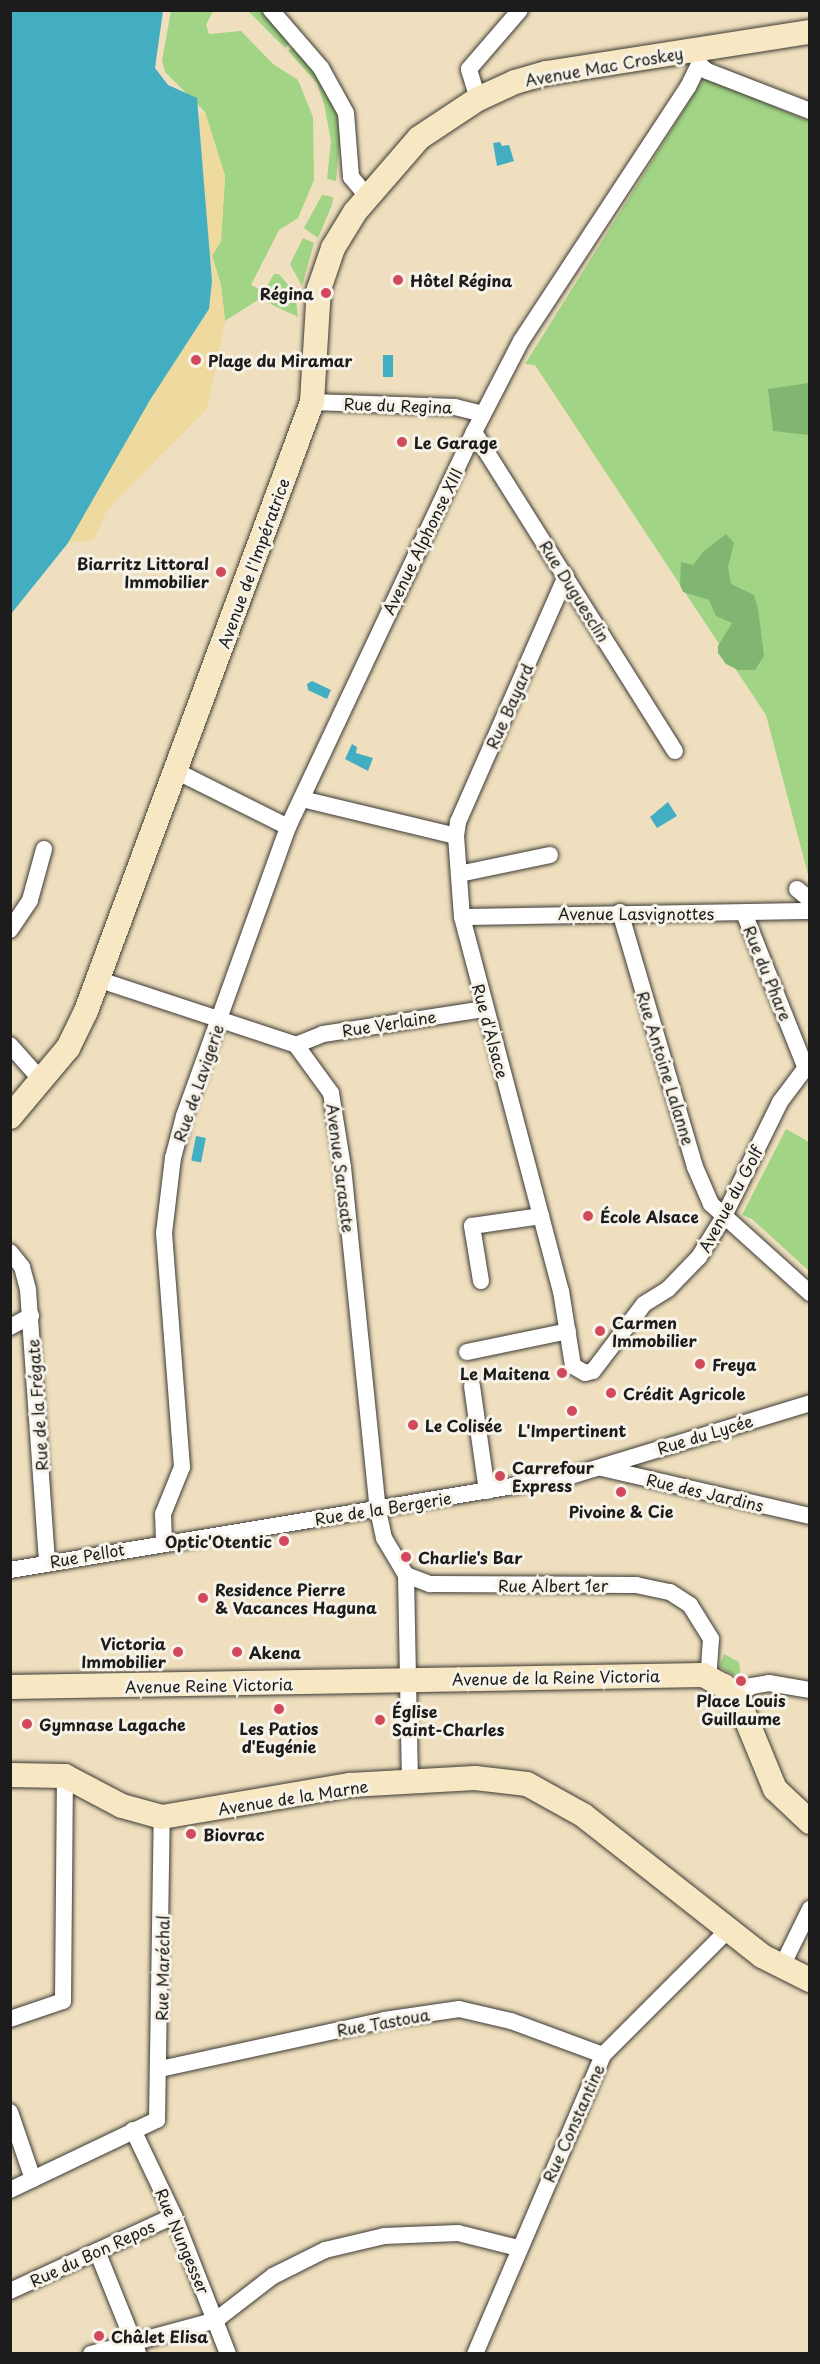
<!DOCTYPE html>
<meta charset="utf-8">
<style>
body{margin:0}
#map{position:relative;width:820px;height:2364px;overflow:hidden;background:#efdfbe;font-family:"Playpen Sans",sans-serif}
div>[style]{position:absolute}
.green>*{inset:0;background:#a1d484}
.forest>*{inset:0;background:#80b672}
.sand>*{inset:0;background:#eeda9e}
.water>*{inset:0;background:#43aec2;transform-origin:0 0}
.roads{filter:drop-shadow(0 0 2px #3c3934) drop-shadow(0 0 2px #3c3934)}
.minor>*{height:16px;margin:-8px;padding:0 8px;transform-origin:8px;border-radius:8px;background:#fff}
.secondary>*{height:24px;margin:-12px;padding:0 12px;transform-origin:12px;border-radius:12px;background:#f7e8c3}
.dots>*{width:16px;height:16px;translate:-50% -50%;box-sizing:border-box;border:3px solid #f7f3e8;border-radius:50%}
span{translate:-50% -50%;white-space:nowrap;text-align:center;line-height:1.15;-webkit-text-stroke:6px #f7f3e8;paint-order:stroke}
.street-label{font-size:16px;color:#1c1c1c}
.poi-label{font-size:16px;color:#1c1c1c;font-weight:700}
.left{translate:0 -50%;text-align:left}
.right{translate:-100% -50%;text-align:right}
.frame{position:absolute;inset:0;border:12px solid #1c1c1c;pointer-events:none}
</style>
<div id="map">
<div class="green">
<div style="clip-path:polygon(171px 11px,213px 11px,206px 25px,209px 34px,241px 31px,273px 64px,298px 80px,313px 117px,314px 180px,298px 218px,279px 230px,251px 285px,261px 290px,258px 300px,225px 321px,221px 285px,212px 256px,221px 241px,225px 176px,205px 112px,165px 72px,162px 61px)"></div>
<div style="clip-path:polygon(248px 11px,262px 11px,290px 42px,285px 48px)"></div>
<div style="clip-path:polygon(293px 47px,322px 80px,337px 116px,340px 139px,336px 181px,327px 179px,331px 141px,324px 104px,317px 83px,288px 51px)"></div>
<div style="clip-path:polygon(704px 78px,809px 121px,809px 878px,766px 715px,535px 365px,525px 364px)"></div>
<div style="clip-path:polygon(322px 195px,333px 197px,332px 205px,318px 238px,304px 228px)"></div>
<div style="clip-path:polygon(303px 238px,314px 243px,302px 286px,290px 264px)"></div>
<div style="clip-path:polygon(274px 274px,279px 274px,295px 293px,298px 317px,260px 299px)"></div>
<div style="clip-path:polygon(786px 1129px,809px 1142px,809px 1271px,752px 1219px,742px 1215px)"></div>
<div style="clip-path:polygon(724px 1654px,739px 1662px,741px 1679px,719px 1667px)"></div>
</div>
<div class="forest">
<div style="clip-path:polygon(809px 383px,809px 435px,773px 431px,768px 389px)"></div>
<div style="clip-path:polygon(726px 534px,734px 543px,728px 567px,731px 584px,754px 595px,758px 609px,764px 656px,755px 670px,738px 670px,726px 664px,718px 653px,718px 646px,732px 623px,716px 616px,709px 600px,683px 592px,680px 585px,681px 562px,693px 565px,703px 552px)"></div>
</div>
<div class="sand">
<div style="clip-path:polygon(205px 112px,225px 176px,221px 241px,212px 256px,221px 285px,225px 321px,207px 409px,107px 510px,94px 540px,68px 543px,150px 400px,209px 309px,212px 281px,196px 115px)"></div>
</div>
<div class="water">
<div style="clip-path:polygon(11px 10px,163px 11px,155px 68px,168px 85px,197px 98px,212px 281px,209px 309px,150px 400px,68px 543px,11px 614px)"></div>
<div style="clip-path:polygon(500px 142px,502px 146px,509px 145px,514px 161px,497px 166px,493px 143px)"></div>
<div style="left:383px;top:355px;width:10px;height:22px"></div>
<div style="clip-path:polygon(312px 681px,331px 690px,327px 699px,308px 690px,307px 684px)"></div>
<div style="clip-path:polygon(352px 744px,357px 747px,356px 753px,373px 758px,368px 771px,345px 759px)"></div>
<div style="clip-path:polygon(668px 802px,677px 816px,657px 828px,650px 817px)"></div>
<div style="left:196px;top:1136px;width:10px;height:25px;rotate:11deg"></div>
</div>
<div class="roads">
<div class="minor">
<div style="left:271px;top:10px;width:77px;rotate:49.2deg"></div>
<div style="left:321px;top:68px;width:51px;rotate:60.9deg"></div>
<div style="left:346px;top:113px;width:64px;rotate:85.5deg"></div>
<div style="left:351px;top:177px;width:26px;rotate:50deg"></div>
<div style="left:699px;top:64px;width:11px;rotate:41deg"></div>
<div style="left:707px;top:71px;width:110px;rotate:21.2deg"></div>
<div style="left:478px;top:99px;width:31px;rotate:-107deg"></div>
<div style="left:469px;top:69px;width:78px;rotate:-49.2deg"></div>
<div style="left:312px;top:402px;width:143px;rotate:2deg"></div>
<div style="left:455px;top:407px;width:29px;rotate:14deg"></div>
<div style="left:474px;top:432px;width:377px;rotate:57.8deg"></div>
<div style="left:566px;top:576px;width:269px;rotate:113.7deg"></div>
<div style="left:458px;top:822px;width:14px;rotate:98deg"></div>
<div style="left:456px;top:836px;width:81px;rotate:85.8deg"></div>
<div style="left:462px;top:917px;width:387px;rotate:75.2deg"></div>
<div style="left:561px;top:1291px;width:76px;rotate:80.9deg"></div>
<div style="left:573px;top:1366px;width:14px;rotate:30deg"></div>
<div style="left:585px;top:1373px;width:8px;rotate:-14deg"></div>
<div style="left:593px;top:1371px;width:84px;rotate:-52.7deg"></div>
<div style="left:644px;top:1304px;width:28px;rotate:-32deg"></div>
<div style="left:668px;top:1289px;width:45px;rotate:-45.9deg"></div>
<div style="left:699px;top:1257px;width:46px;rotate:-58.4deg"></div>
<div style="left:723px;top:1218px;width:129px;rotate:-63.8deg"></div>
<div style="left:780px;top:1102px;width:50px;rotate:-53.1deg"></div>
<div style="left:176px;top:771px;width:125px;rotate:26.6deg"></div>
<div style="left:302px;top:799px;width:158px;rotate:13.5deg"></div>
<div style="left:459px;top:874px;width:93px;rotate:-11.8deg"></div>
<div style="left:797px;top:889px;width:17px;rotate:40deg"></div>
<div style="left:620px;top:912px;width:266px;rotate:73.6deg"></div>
<div style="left:695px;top:1167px;width:40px;rotate:66.6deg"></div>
<div style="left:711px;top:1204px;width:133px;rotate:42deg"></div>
<div style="left:744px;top:913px;width:165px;rotate:68.3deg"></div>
<div style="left:462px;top:917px;width:348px;rotate:-1deg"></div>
<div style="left:10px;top:930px;width:36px;rotate:-56deg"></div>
<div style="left:30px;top:900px;width:53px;rotate:-74.6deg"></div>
<div style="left:97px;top:979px;width:210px;rotate:18.3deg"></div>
<div style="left:296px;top:1045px;width:59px;rotate:53.9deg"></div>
<div style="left:331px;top:1093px;width:75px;rotate:80.8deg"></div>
<div style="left:343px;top:1167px;width:345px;rotate:84.2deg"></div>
<div style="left:378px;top:1510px;width:29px;rotate:78deg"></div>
<div style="left:384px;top:1538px;width:43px;rotate:59.3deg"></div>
<div style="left:406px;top:1575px;width:26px;rotate:21deg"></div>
<div style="left:430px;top:1584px;width:206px;rotate:0.3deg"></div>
<div style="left:636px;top:1585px;width:35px;rotate:12deg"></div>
<div style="left:670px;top:1592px;width:24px;rotate:33deg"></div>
<div style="left:690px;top:1605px;width:40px;rotate:58deg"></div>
<div style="left:711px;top:1639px;width:39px;rotate:94deg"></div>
<div style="left:10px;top:1045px;width:50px;rotate:48.3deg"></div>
<div style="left:296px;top:1045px;width:29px;rotate:-22deg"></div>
<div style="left:323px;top:1034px;width:164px;rotate:-8.8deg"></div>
<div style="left:10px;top:1252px;width:19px;rotate:51deg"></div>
<div style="left:22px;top:1267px;width:24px;rotate:75deg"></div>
<div style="left:28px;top:1290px;width:274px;rotate:86deg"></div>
<div style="left:481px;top:1281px;width:56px;rotate:-99.3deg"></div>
<div style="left:472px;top:1226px;width:70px;rotate:-8.2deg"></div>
<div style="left:10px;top:1327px;width:24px;rotate:-28deg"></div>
<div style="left:467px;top:1352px;width:103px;rotate:-11.7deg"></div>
<div style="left:472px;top:1386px;width:106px;rotate:81.9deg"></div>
<div style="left:602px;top:1468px;width:213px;rotate:13deg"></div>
<div style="left:164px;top:1542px;width:28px;rotate:-92deg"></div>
<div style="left:163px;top:1514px;width:51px;rotate:-68deg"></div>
<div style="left:182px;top:1467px;width:235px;rotate:-94.4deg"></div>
<div style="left:164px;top:1233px;width:76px;rotate:-83.2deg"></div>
<div style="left:173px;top:1158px;width:43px;rotate:-75.3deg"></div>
<div style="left:184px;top:1116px;width:307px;rotate:-70.2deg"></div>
<div style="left:288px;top:827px;width:437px;rotate:-64.8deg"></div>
<div style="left:474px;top:432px;width:102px;rotate:-62.7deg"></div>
<div style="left:521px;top:341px;width:304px;rotate:-56.7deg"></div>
<div style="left:688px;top:87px;width:25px;rotate:-64deg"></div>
<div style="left:699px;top:64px;width:15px;rotate:-94deg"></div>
<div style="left:10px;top:1570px;width:565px;rotate:-9.48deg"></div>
<div style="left:567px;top:1477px;width:254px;rotate:-16.9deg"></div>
<div style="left:406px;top:1575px;width:207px;rotate:88.9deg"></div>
<div style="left:734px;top:1697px;width:21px;rotate:-31deg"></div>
<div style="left:752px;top:1686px;width:17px;rotate:-10deg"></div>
<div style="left:769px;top:1683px;width:42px;rotate:9.7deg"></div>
<div style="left:781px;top:1968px;width:66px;rotate:-63.8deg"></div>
<div style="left:10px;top:2019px;width:56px;rotate:-18.8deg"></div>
<div style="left:63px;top:2001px;width:225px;rotate:-89.5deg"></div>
<div style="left:160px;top:2069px;width:229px;rotate:-12.3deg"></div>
<div style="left:384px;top:2020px;width:76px;rotate:-8.3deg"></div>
<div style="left:459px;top:2009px;width:53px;rotate:13deg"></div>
<div style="left:511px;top:2021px;width:98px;rotate:20.3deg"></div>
<div style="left:10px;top:2112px;width:71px;rotate:71.1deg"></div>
<div style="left:133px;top:2130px;width:95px;rotate:64.5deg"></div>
<div style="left:174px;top:2216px;width:148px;rotate:68.6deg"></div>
<div style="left:10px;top:2190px;width:163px;rotate:-25.5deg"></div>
<div style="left:157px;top:2120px;width:303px;rotate:-89.1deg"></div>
<div style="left:97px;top:2251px;width:110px;rotate:68.1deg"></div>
<div style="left:10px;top:2291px;width:180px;rotate:-24.6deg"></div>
<div style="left:91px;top:2354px;width:130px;rotate:-15.2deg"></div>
<div style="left:216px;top:2320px;width:72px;rotate:-37.7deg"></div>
<div style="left:273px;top:2276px;width:58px;rotate:-26.6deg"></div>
<div style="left:325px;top:2250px;width:61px;rotate:-13.3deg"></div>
<div style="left:384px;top:2236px;width:74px;rotate:-2.3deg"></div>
<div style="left:458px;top:2233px;width:62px;rotate:14deg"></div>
<div style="left:475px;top:2354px;width:325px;rotate:-66.8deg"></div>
<div style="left:603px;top:2055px;width:175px;rotate:-45deg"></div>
</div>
<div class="secondary">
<div style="left:10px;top:1117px;width:90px;rotate:-50deg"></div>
<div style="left:68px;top:1048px;width:41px;rotate:-64.1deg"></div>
<div style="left:86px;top:1011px;width:650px;rotate:-69.64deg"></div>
<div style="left:312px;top:402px;width:113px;rotate:-86.5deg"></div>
<div style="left:319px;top:289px;width:43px;rotate:-71.1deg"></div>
<div style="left:333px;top:248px;width:42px;rotate:-58.6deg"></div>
<div style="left:355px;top:212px;width:98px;rotate:-49.1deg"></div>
<div style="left:419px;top:138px;width:71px;rotate:-33.5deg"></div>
<div style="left:478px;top:99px;width:41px;rotate:-24.7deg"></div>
<div style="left:515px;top:82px;width:33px;rotate:-16deg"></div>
<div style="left:547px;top:73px;width:266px;rotate:-8.9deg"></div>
<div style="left:10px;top:1687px;width:693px;rotate:-0.99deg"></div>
<div style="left:703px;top:1675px;width:24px;rotate:28deg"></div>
<div style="left:724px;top:1686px;width:24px;rotate:48deg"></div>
<div style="left:740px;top:1704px;width:92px;rotate:67.6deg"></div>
<div style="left:775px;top:1789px;width:48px;rotate:43.3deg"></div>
<div style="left:10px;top:1775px;width:55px;rotate:1deg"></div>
<div style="left:65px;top:1776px;width:64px;rotate:27.8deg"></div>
<div style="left:122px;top:1806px;width:41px;rotate:15.4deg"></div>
<div style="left:162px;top:1817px;width:191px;rotate:-9.7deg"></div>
<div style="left:350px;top:1785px;width:125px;rotate:-3.2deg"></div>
<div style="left:475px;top:1778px;width:52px;rotate:6.6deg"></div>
<div style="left:527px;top:1784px;width:64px;rotate:29deg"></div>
<div style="left:583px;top:1815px;width:228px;rotate:38.2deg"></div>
<div style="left:762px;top:1956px;width:54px;rotate:26.6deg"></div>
</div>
</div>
<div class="dots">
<div style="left:398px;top:280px;background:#d1495b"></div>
<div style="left:326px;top:293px;background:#d1495b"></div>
<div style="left:196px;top:360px;background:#d1495b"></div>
<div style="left:402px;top:442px;background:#d1495b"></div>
<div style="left:221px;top:572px;background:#d1495b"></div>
<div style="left:588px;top:1216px;background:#d1495b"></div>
<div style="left:600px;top:1331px;background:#d1495b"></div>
<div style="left:700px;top:1364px;background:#d1495b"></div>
<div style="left:562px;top:1373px;background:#d1495b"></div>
<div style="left:611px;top:1393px;background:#d1495b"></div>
<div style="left:572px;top:1411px;background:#d1495b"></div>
<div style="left:413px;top:1425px;background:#d1495b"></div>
<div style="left:500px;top:1476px;background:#d1495b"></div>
<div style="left:621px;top:1492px;background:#d1495b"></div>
<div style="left:284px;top:1541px;background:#d1495b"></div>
<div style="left:406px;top:1557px;background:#d1495b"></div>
<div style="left:203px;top:1598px;background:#d1495b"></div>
<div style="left:178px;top:1652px;background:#d1495b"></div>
<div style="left:237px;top:1652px;background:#d1495b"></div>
<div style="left:741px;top:1681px;background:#d1495b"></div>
<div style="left:279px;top:1709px;background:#d1495b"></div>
<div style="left:380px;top:1720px;background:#d1495b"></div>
<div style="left:27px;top:1724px;background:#d1495b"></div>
<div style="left:191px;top:1834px;background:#d1495b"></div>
<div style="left:99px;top:2336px;background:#d1495b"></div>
</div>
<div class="street-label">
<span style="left:604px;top:66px;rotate:-10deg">Avenue Mac Croskey</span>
<span style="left:398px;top:405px;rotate:2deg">Rue du Regina</span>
<span style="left:422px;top:541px;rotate:-64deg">Avenue Alphonse XIII</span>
<span style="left:253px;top:563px;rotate:-70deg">Avenue de l'Impératrice</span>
<span style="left:575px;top:591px;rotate:58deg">Rue Duguesclin</span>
<span style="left:509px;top:706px;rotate:-66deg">Rue Bayard</span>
<span style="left:636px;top:913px">Avenue Lasvignottes</span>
<span style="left:768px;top:973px;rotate:68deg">Rue du Phare</span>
<span style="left:389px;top:1023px;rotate:-9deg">Rue Verlaine</span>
<span style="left:491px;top:1031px;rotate:75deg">Rue d'Alsace</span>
<span style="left:666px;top:1068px;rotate:73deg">Rue Antoine Lalanne</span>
<span style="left:198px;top:1083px;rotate:-71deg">Rue de Lavigerie</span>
<span style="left:341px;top:1168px;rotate:83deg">Avenue Sarasate</span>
<span style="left:730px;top:1199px;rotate:-62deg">Avenue du Golf</span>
<span style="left:37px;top:1405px;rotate:-94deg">Rue de la Frégate</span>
<span style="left:705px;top:1434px;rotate:-17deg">Rue du Lycée</span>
<span style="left:705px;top:1492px;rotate:13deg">Rue des Jardins</span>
<span style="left:383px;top:1508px;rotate:-9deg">Rue de la Bergerie</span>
<span style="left:87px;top:1555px;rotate:-10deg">Rue Pellot</span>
<span style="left:553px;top:1585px">Rue Albert 1er</span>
<span style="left:556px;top:1677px;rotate:-1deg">Avenue de la Reine Victoria</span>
<span style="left:209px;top:1685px;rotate:-1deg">Avenue Reine Victoria</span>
<span style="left:293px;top:1797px;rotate:-9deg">Avenue de la Marne</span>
<span style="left:162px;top:1968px;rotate:-89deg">Rue Maréchal</span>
<span style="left:383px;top:2022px;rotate:-10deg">Rue Tastoua</span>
<span style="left:573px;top:2123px;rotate:-66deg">Rue Constantine</span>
<span style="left:183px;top:2241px;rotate:67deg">Rue Nungesser</span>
<span style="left:92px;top:2253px;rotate:-25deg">Rue du Bon Repos</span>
</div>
<div class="poi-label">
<span class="left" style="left:410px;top:280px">Hôtel Régina</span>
<span class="right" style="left:314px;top:293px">Régina</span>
<span class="left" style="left:208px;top:360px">Plage du Miramar</span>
<span class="left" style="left:414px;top:442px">Le Garage</span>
<span class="right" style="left:209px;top:572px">Biarritz Littoral<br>Immobilier</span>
<span class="left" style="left:600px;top:1216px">École Alsace</span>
<span class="left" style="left:612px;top:1331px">Carmen<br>Immobilier</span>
<span class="left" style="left:712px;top:1364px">Freya</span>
<span class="right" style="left:550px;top:1373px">Le Maitena</span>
<span class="left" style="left:623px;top:1393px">Crédit Agricole</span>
<span class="left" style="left:425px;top:1425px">Le Colisée</span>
<span style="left:572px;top:1430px">L'Impertinent</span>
<span class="left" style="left:512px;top:1476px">Carrefour<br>Express</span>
<span style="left:621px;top:1511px">Pivoine &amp; Cie</span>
<span class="right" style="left:272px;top:1541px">Optic'Otentic</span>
<span class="left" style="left:418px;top:1557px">Charlie's Bar</span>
<span class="left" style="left:215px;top:1598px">Residence Pierre<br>&amp; Vacances Haguna</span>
<span class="right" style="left:166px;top:1652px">Victoria<br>Immobilier</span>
<span class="left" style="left:249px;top:1652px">Akena</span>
<span style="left:741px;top:1709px">Place Louis<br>Guillaume</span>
<span class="left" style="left:392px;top:1720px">Église<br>Saint-Charles</span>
<span class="left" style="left:39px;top:1724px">Gymnase Lagache</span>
<span style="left:279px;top:1737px">Les Patios<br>d'Eugénie</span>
<span class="left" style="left:203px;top:1834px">Biovrac</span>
<span class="left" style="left:111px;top:2336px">Châlet Elisa</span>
</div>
<div class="frame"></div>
</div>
